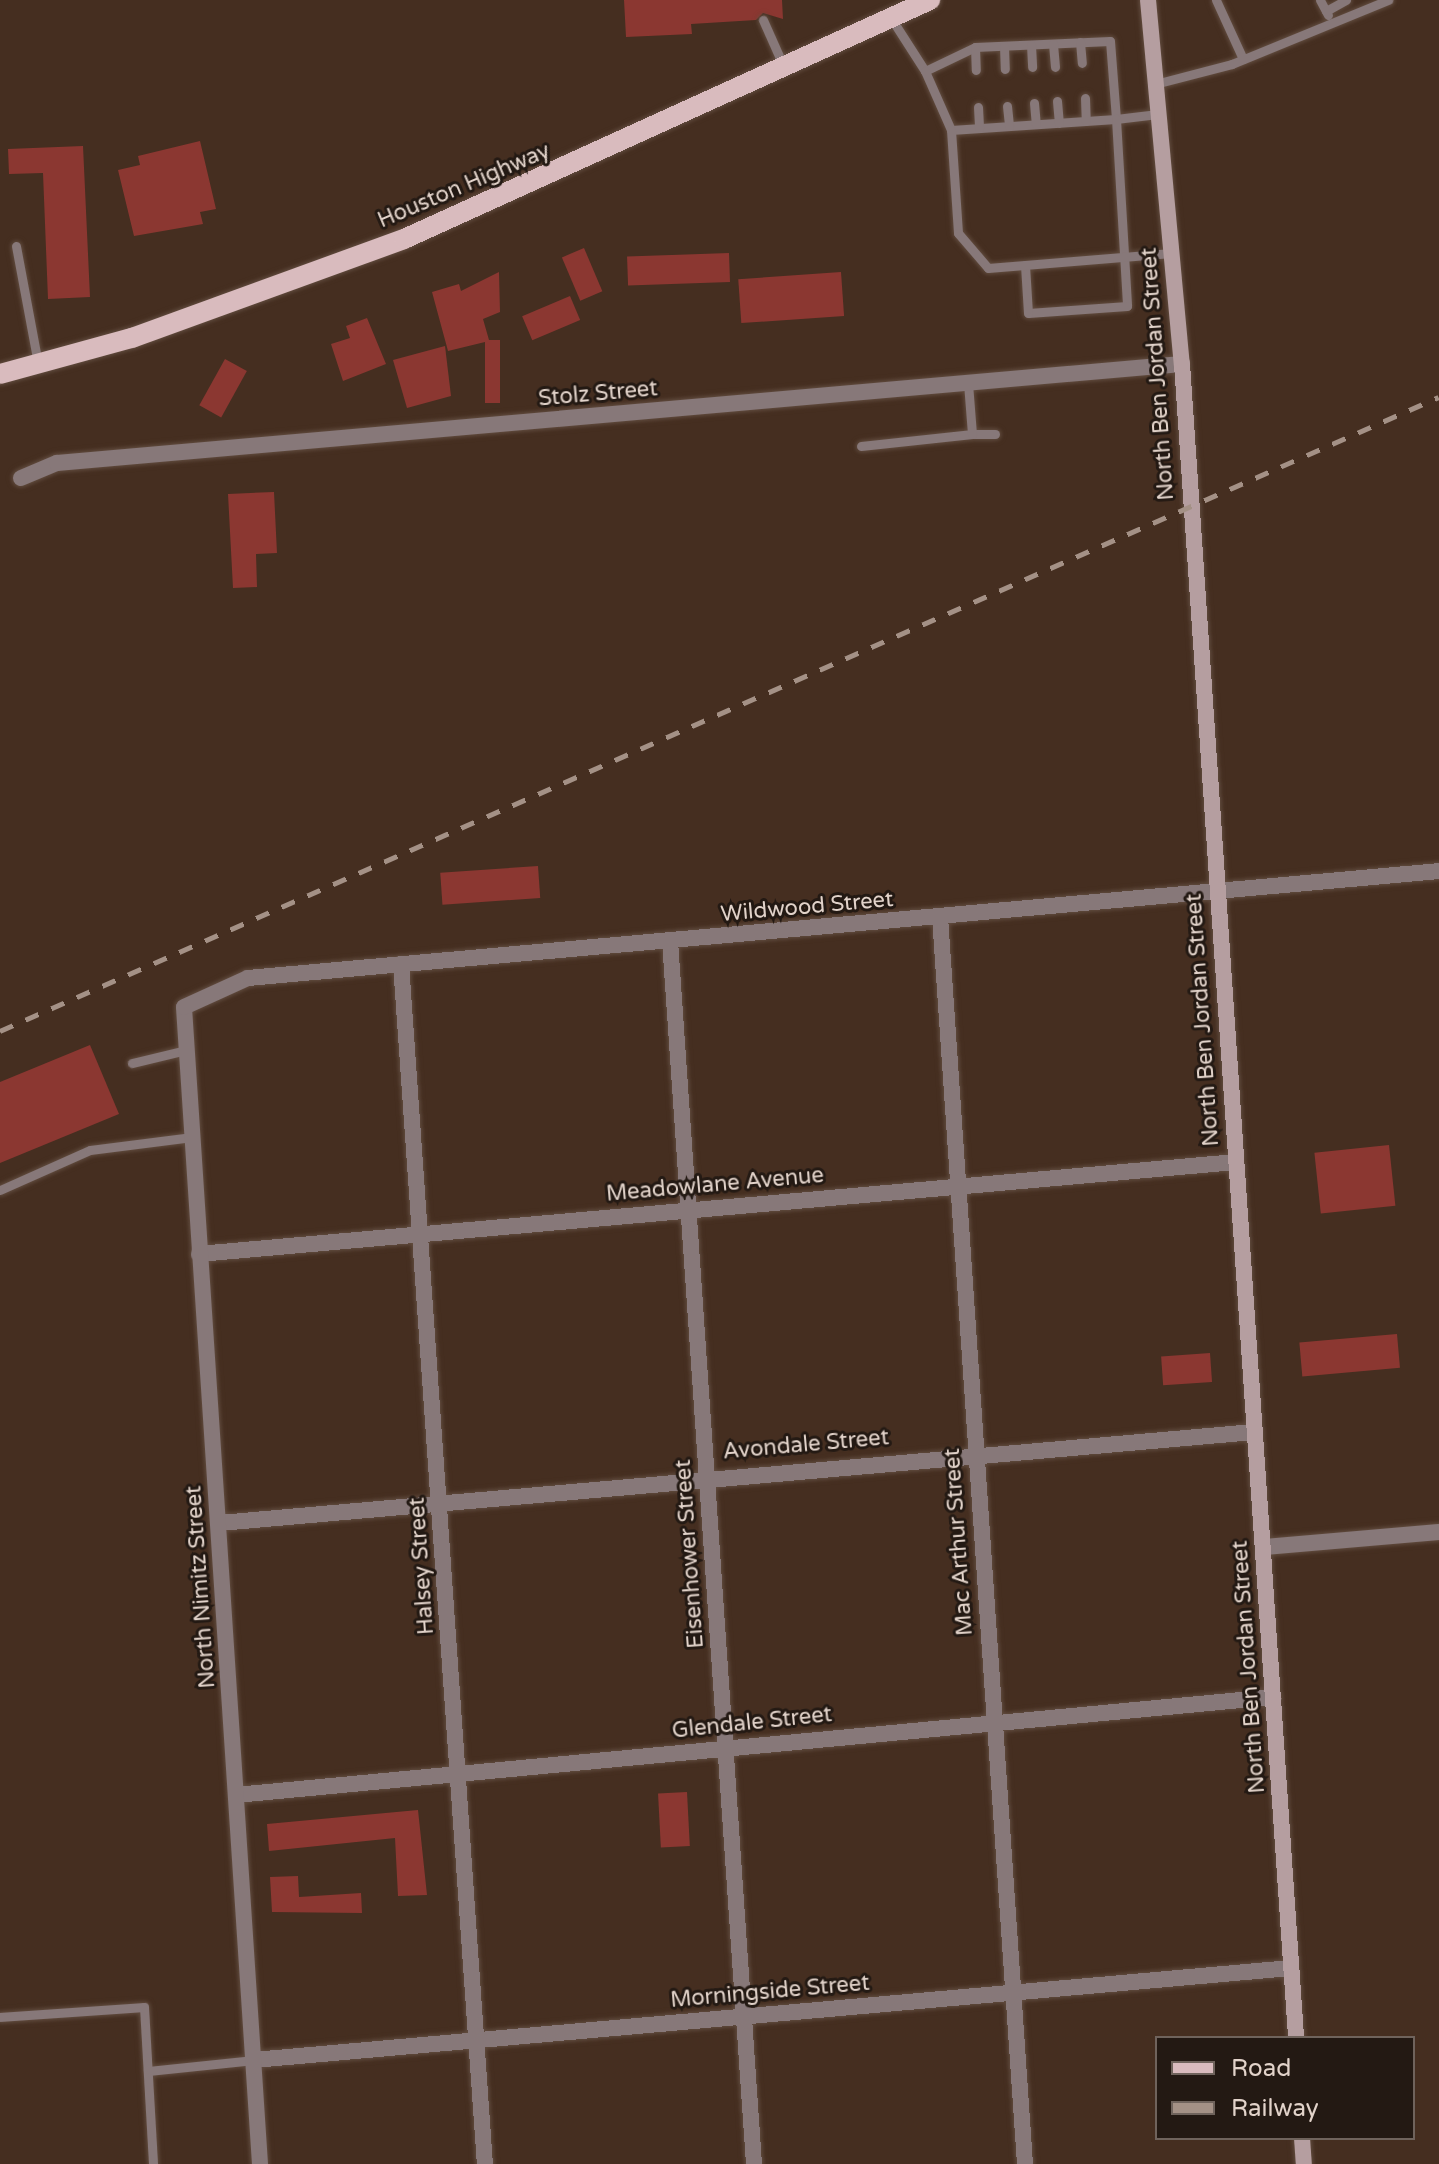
<!DOCTYPE html>
<style>
body{margin:0}
#map{position:relative;width:1439px;height:2164px;overflow:hidden;background:#452e20;font-family:"Varela Round",sans-serif}
div>[style]{position:absolute}
.building>*{inset:0;background:#8b3731;transform-origin:0 0}
.roads{filter:drop-shadow(0 0 2px #614c3f) drop-shadow(0 0 2px #614c3f)}
.lane>*{height:9px;margin:-4.5px;padding:0 4.5px;transform-origin:4.5px;border-radius:4.5px;background:#877879}
.street>*{height:16px;margin:-8px;padding:0 8px;transform-origin:8px;border-radius:8px;background:#877879}
.secondary>*{height:16px;margin:-8px;padding:0 8px;transform-origin:8px;border-radius:8px;background:#b59ea0}
.primary>*{height:20px;margin:-10px;padding:0 10px;transform-origin:10px;border-radius:10px;background:#d9bbbe}
.rail>*{height:5px;margin-top:-2.5px;transform-origin:0;background:repeating-linear-gradient(90deg,#a49186 0 14px,transparent 0 28px)}
span{translate:-50% -50%;white-space:nowrap;text-align:center;line-height:1.15;-webkit-text-stroke:6px #231913;paint-order:stroke}
.street-label{font-size:22px;color:#e2d3ca}
.legend{position:absolute;left:1155px;top:2036px;width:260px;height:104px;box-sizing:border-box;background:#231913;border:2px solid #6f635c;margin:0;padding:10px 14px;list-style:none;font-size:24px;color:#e2d3ca}
.legend li{display:flex;align-items:center;gap:16px;height:40px}
.legend b{width:40px;border:2px solid #6f635c}
</style>
<div id="map">
<div class="building">
<div style="clip-path:polygon(624px 0,782px 0,783px 19px,763px 13px,756px 20px,691px 24px,692px 34px,626px 37px)"></div>
<div style="clip-path:polygon(200px 141px,216px 209px,200px 212px,203px 224px,134px 236px,118px 170px,140px 165px,138px 156px)"></div>
<div style="clip-path:polygon(83px 146px,90px 297px,48px 299px,43px 173px,9px 174px,8px 149px)"></div>
<div style="left:584px;top:248px;width:47px;height:24px;rotate:67deg"></div>
<div style="left:729px;top:253px;width:29px;height:102px;rotate:88deg"></div>
<div style="clip-path:polygon(499px 272px,500px 312px,483px 319px,489px 340px,500px 340px,500px 403px,485px 403px,485px 342px,448px 351px,432px 292px,459px 284px,461px 291px)"></div>
<div style="left:841px;top:272px;width:44px;height:103px;rotate:86deg"></div>
<div style="left:570px;top:296px;width:26px;height:52px;rotate:67deg"></div>
<div style="clip-path:polygon(367px 318px,386px 364px,343px 381px,331px 344px,350px 338px,346px 326px)"></div>
<div style="clip-path:polygon(445px 346px,451px 396px,407px 408px,393px 360px)"></div>
<div style="left:225px;top:359px;width:25px;height:53px;rotate:29deg"></div>
<div style="clip-path:polygon(274px 492px,277px 553px,256px 554px,257px 587px,233px 588px,228px 494px)"></div>
<div style="left:538px;top:866px;width:32px;height:98px;rotate:86deg"></div>
<div style="clip-path:polygon(90px 1045px,119px 1114px,0 1163px,0 1082px)"></div>
<div style="left:1389px;top:1145px;width:61px;height:75px;rotate:84deg"></div>
<div style="left:1397px;top:1334px;width:34px;height:98px;rotate:85deg"></div>
<div style="left:1210px;top:1353px;width:29px;height:49px;rotate:86deg"></div>
<div style="left:687px;top:1792px;width:54px;height:29px;rotate:87deg"></div>
<div style="clip-path:polygon(418px 1810px,427px 1895px,398px 1896px,395px 1838px,269px 1851px,267px 1824px)"></div>
<div style="clip-path:polygon(298px 1876px,299px 1897px,361px 1893px,362px 1913px,272px 1912px,270px 1877px)"></div>
</div>
<div class="roads">
<div class="lane">
<div style="left:1216px;top:0;width:65px;rotate:65.4deg"></div>
<div style="left:1320px;top:0;width:17px;rotate:62deg"></div>
<div style="left:1326px;top:11px;width:23px;rotate:-29deg"></div>
<div style="left:891px;top:18px;width:63px;rotate:57.3deg"></div>
<div style="left:925px;top:71px;width:55px;rotate:-25.6deg"></div>
<div style="left:975px;top:47px;width:135px;rotate:-2.5deg"></div>
<div style="left:1110px;top:41px;width:78px;rotate:85.6deg"></div>
<div style="left:1116px;top:119px;width:42px;rotate:-6.8deg"></div>
<div style="left:763px;top:20px;width:49px;rotate:66deg"></div>
<div style="left:1080px;top:42px;width:21px;rotate:85deg"></div>
<div style="left:1053px;top:44px;width:23px;rotate:85deg"></div>
<div style="left:1031px;top:45px;width:22px;rotate:87deg"></div>
<div style="left:1004px;top:46px;width:23px;rotate:88deg"></div>
<div style="left:975px;top:47px;width:23px;rotate:88deg"></div>
<div style="left:925px;top:71px;width:64px;rotate:66.2deg"></div>
<div style="left:951px;top:130px;width:165px;rotate:-3.8deg"></div>
<div style="left:1116px;top:119px;width:187px;rotate:86.6deg"></div>
<div style="left:1127px;top:306px;width:99px;rotate:176deg"></div>
<div style="left:1028px;top:313px;width:48px;rotate:-93.6deg"></div>
<div style="left:1155px;top:84px;width:80px;rotate:-14.6deg"></div>
<div style="left:1232px;top:64px;width:169px;rotate:-22.3deg"></div>
<div style="left:1085px;top:98px;width:23px;rotate:88deg"></div>
<div style="left:1057px;top:101px;width:22px;rotate:85deg"></div>
<div style="left:1034px;top:103px;width:21px;rotate:85deg"></div>
<div style="left:1007px;top:106px;width:20px;rotate:84deg"></div>
<div style="left:978px;top:107px;width:21px;rotate:87deg"></div>
<div style="left:951px;top:130px;width:103px;rotate:86.1deg"></div>
<div style="left:958px;top:233px;width:46px;rotate:49.4deg"></div>
<div style="left:988px;top:268px;width:184px;rotate:-4.7deg"></div>
<div style="left:16px;top:246px;width:119px;rotate:79.4deg"></div>
<div style="left:972px;top:434px;width:23px"></div>
<div style="left:861px;top:446px;width:112px;rotate:-6.2deg"></div>
<div style="left:972px;top:434px;width:51px;rotate:-94.5deg"></div>
<div style="left:132px;top:1063px;width:56px;rotate:-13.5deg"></div>
<div style="left:0;top:1190px;width:98px;rotate:-24deg"></div>
<div style="left:90px;top:1150px;width:103px;rotate:-7.3deg"></div>
<div style="left:0;top:2017px;width:144px;rotate:-4deg"></div>
<div style="left:144px;top:2007px;width:157px;rotate:86.7deg"></div>
<div style="left:148px;top:2071px;width:107px;rotate:-5.9deg"></div>
</div>
<div class="street">
<div style="left:21px;top:478px;width:39px;rotate:-23deg"></div>
<div style="left:57px;top:463px;width:1129px;rotate:-5.03deg"></div>
<div style="left:940px;top:917px;width:1250px;rotate:86.1deg"></div>
<div style="left:670px;top:941px;width:1226px;rotate:86.07deg"></div>
<div style="left:401px;top:964px;width:1203px;rotate:86deg"></div>
<div style="left:199px;top:1254px;width:1041px;rotate:-5.07deg"></div>
<div style="left:220px;top:1523px;width:1038px;rotate:-5.03deg"></div>
<div style="left:1264px;top:1547px;width:176px;rotate:-4.9deg"></div>
<div style="left:236px;top:1795px;width:1042px;rotate:-5.4deg"></div>
<div style="left:254px;top:2060px;width:1041px;rotate:-5.07deg"></div>
<div style="left:260px;top:2164px;width:1159px;rotate:-93.76deg"></div>
<div style="left:184px;top:1007px;width:70px;rotate:-24.4deg"></div>
<div style="left:248px;top:978px;width:1196px;rotate:-5.13deg"></div>
</div>
<div class="secondary">
<div style="left:1148px;top:0;width:366px;rotate:84.7deg"></div>
<div style="left:1182px;top:364px;width:1678px;rotate:86.1deg"></div>
<div style="left:1302px;top:2138px;width:26px;rotate:86deg"></div>
</div>
<div class="primary">
<div style="left:0;top:374px;width:137px;rotate:-15.3deg"></div>
<div style="left:132px;top:338px;width:289px;rotate:-20deg"></div>
<div style="left:404px;top:239px;width:578px;rotate:-24.44deg"></div>
</div>
</div>
<div class="rail">
<div style="left:0;top:1031px;width:1572px;rotate:-23.78deg"></div>
</div>
<div class="street-label">
<span style="left:464px;top:186px;rotate:-23deg">Houston Highway</span>
<span style="left:1158px;top:374px;rotate:-94deg">North Ben Jordan Street</span>
<span style="left:598px;top:394px;rotate:-5deg">Stolz Street</span>
<span style="left:807px;top:907px;rotate:-5deg">Wildwood Street</span>
<span style="left:1203px;top:1020px;rotate:-94deg">North Ben Jordan Street</span>
<span style="left:715px;top:1185px;rotate:-5deg">Meadowlane Avenue</span>
<span style="left:806px;top:1445px;rotate:-5deg">Avondale Street</span>
<span style="left:959px;top:1542px;rotate:-94deg">Mac Arthur Street</span>
<span style="left:690px;top:1554px;rotate:-94deg">Eisenhower Street</span>
<span style="left:422px;top:1566px;rotate:-94deg">Halsey Street</span>
<span style="left:201px;top:1587px;rotate:-94deg">North Nimitz Street</span>
<span style="left:1249px;top:1667px;rotate:-94deg">North Ben Jordan Street</span>
<span style="left:752px;top:1723px;rotate:-6deg">Glendale Street</span>
<span style="left:770px;top:1992px;rotate:-5deg">Morningside Street</span>
</div>
<ul class="legend">
<li><b style="height:10px;background:#d9bbbe"></b>Road</li>
<li><b style="height:10px;background:#a49186"></b>Railway</li>
</ul>
</div>
